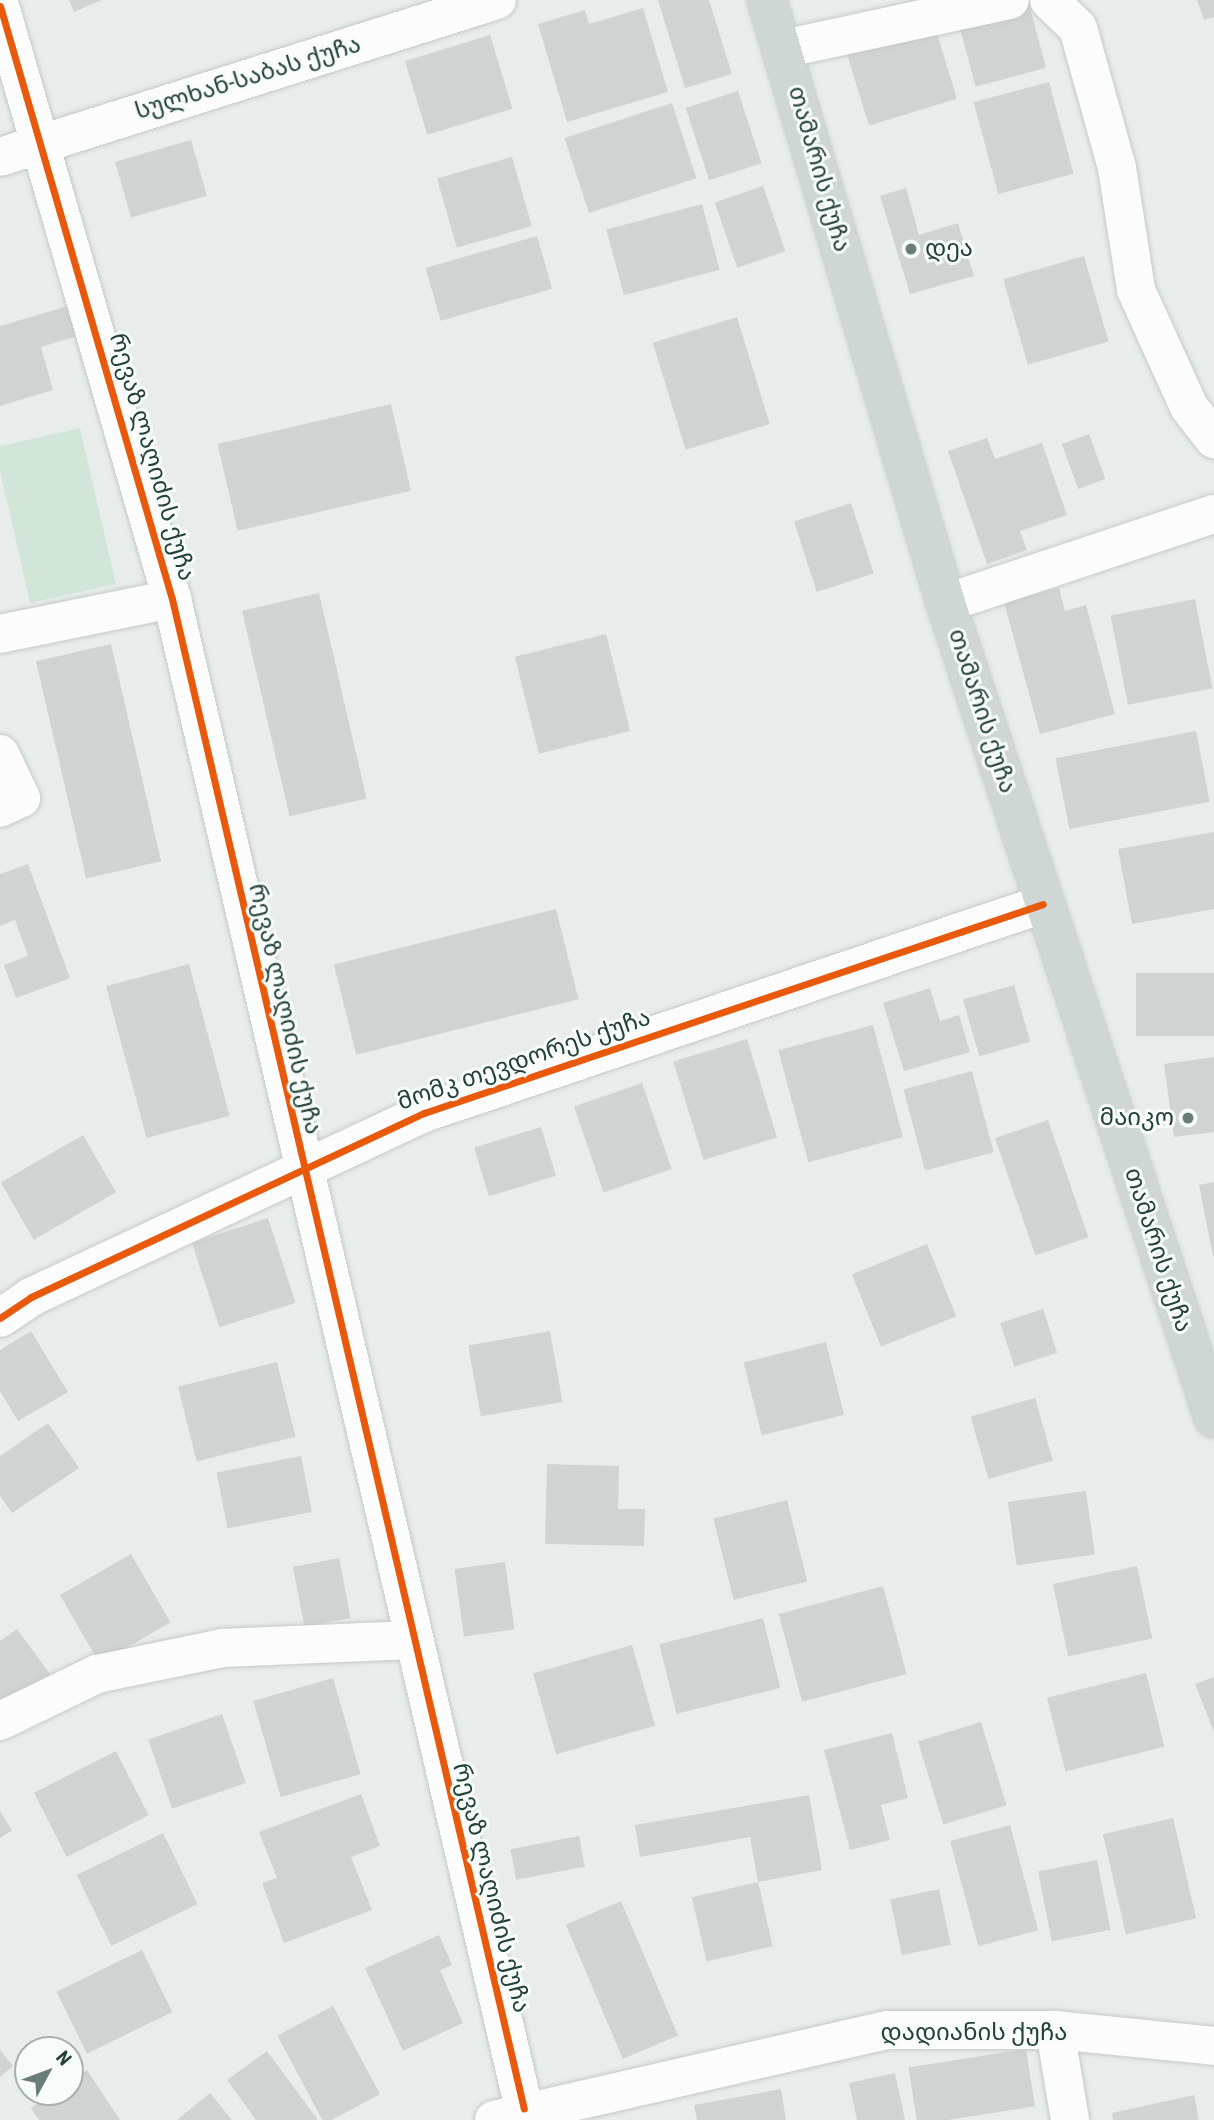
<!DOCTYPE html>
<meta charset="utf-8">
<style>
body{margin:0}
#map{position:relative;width:1214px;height:2120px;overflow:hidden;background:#e8edeb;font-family:"Roboto Condensed","Noto Sans Georgian",sans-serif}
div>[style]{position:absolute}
.green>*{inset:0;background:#d1e6d8}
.building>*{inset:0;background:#cfd4d2;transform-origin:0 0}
.roads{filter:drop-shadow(0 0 2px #c5cac8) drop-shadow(0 0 2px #c5cac8)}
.minor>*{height:38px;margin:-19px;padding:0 19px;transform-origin:19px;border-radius:19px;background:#fcfcfc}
.major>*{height:38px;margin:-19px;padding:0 19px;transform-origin:19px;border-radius:19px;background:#cfd7d5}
.cycleway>*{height:7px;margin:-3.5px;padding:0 3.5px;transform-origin:3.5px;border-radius:3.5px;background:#e8590c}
.dots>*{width:19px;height:19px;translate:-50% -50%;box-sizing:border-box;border:4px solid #f7fbf9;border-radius:50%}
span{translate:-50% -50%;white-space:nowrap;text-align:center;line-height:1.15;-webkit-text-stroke:6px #f7fbf9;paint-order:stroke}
.street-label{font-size:24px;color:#24423a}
.poi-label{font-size:24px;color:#24423a}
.left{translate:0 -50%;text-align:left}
.right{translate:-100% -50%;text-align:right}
.north{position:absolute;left:14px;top:2036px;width:70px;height:70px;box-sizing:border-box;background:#f7fbf9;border:2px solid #a3b1ad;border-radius:50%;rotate:49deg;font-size:19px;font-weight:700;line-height:28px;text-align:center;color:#24423a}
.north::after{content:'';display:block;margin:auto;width:24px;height:32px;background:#697e78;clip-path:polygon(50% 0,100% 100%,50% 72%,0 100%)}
</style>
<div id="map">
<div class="green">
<div style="clip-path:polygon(80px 428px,116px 584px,30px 603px,0 471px,0 446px)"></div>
</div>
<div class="building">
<div style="clip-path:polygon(69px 0,102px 0,74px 12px)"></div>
<div style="clip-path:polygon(658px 0,709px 0,732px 74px,685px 88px)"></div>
<div style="clip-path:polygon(1197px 0,1214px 0,1214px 17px,1204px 20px)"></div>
<div style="left:1029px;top:4px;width:66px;height:73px;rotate:75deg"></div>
<div style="clip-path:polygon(643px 8px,668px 92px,567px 122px,538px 24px,585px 10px,589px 24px)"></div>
<div style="left:935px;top:27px;width:75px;height:92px;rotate:73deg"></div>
<div style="left:490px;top:35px;width:77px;height:89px;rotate:73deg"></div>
<div style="left:1049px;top:82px;width:95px;height:78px;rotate:75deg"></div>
<div style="left:738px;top:91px;width:76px;height:55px;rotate:72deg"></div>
<div style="left:672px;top:103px;width:79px;height:113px;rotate:72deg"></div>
<div style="left:191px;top:140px;width:58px;height:79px;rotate:74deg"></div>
<div style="left:512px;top:157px;width:72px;height:78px;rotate:74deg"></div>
<div style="left:763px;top:186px;width:69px;height:51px;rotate:71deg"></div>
<div style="clip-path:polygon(906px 188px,919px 235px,958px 223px,974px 276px,910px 294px,880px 196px)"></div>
<div style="left:702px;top:204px;width:68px;height:99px;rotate:75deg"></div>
<div style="left:537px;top:236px;width:55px;height:116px;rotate:74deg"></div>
<div style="left:1084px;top:256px;width:89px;height:84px;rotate:74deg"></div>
<div style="clip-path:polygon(68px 306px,77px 336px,41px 347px,53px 390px,0 406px,0 326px)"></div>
<div style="left:737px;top:317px;width:112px;height:88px;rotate:73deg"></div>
<div style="left:391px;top:404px;width:89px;height:178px;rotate:77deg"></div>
<div style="left:1089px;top:434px;width:48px;height:29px;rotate:70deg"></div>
<div style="clip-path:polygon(987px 438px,995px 459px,1042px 443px,1067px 515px,1020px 531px,1027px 550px,987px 564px,948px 451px)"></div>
<div style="left:851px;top:503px;width:74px;height:60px;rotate:72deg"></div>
<div style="clip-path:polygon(1059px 588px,1065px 611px,1086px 605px,1115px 714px,1040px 734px,1004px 602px)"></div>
<div style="left:319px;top:593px;width:211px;height:79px;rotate:77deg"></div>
<div style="left:1195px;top:599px;width:91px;height:86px;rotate:79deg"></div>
<div style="left:606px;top:634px;width:100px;height:94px;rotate:76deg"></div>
<div style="left:111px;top:644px;width:223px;height:77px;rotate:77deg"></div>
<div style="left:1196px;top:731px;width:72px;height:143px;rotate:79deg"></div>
<div style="clip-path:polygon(1214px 832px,1214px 909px,1132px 924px,1118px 849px)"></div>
<div style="clip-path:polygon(28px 864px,70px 978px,16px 998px,4px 965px,28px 956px,15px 920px,0 926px,0 874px)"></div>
<div style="left:556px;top:909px;width:93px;height:229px;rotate:76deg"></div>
<div style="left:189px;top:964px;width:157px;height:86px;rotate:75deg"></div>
<div style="left:1214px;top:973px;width:63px;height:78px;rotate:90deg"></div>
<div style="left:1014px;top:985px;width:59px;height:53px;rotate:74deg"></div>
<div style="clip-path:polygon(930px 988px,940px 1021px,959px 1015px,970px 1052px,904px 1071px,883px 1003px)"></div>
<div style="left:873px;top:1025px;width:116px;height:98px;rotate:75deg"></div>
<div style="left:747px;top:1039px;width:103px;height:77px;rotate:73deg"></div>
<div style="clip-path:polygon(1214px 1057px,1214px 1132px,1174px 1137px,1164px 1064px)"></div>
<div style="left:972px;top:1071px;width:84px;height:71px;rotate:75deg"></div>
<div style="left:642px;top:1083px;width:91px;height:72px;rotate:71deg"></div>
<div style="left:1048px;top:1120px;width:124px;height:56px;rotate:71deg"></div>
<div style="left:541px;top:1127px;width:51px;height:70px;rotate:73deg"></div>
<div style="left:83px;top:1135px;width:66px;height:95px;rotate:60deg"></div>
<div style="clip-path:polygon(1214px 1182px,1214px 1256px,1213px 1256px,1199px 1185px)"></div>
<div style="left:268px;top:1218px;width:89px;height:80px;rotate:72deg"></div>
<div style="left:927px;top:1244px;width:78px;height:81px;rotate:68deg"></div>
<div style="left:1043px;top:1309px;width:46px;height:45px;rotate:72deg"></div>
<div style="clip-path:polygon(31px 1331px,68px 1392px,18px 1421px,0 1391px,0 1350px)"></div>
<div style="left:550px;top:1331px;width:72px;height:83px;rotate:80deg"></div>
<div style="left:826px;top:1342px;width:75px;height:85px;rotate:76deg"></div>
<div style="left:277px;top:1362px;width:77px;height:102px;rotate:76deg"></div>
<div style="left:1035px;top:1398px;width:65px;height:67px;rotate:74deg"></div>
<div style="clip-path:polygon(48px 1423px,79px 1468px,12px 1513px,0 1496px,0 1456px)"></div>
<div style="left:301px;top:1456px;width:57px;height:86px;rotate:79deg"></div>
<div style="clip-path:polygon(547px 1464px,619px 1466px,618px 1509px,645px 1509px,644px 1546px,545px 1544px)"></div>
<div style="left:1086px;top:1491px;width:64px;height:79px;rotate:82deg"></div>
<div style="left:787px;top:1500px;width:84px;height:76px;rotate:76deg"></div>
<div style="left:131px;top:1554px;width:79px;height:82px;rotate:60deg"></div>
<div style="left:339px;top:1558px;width:61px;height:47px;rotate:79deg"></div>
<div style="left:505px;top:1562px;width:68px;height:51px;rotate:82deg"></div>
<div style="left:1137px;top:1566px;width:74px;height:86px;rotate:78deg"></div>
<div style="left:883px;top:1586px;width:91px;height:108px;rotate:75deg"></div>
<div style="left:763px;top:1618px;width:72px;height:107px;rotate:76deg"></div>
<div style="clip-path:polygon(17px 1629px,50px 1674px,5px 1706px,0 1698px,0 1641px)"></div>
<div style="left:632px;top:1645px;width:84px;height:103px;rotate:74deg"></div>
<div style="left:1146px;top:1673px;width:76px;height:102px;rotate:76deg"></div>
<div style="clip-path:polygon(1214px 1677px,1214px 1732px,1195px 1684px)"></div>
<div style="left:333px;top:1678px;width:100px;height:83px;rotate:74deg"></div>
<div style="left:222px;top:1714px;width:73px;height:78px;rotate:71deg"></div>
<div style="left:981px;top:1722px;width:87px;height:66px;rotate:73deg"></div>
<div style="clip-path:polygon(892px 1733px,908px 1798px,881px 1805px,890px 1840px,850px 1850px,824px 1750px)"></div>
<div style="left:116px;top:1751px;width:72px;height:92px;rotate:63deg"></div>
<div style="clip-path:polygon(361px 1794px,380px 1846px,351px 1857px,372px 1910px,284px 1943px,262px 1883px,277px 1878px,259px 1832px)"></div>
<div style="clip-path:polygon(809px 1795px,822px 1870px,758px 1882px,750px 1837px,640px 1857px,635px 1825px)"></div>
<div style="clip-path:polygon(0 1811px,12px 1830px,0 1838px)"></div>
<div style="left:1173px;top:1818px;width:103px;height:72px;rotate:77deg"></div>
<div style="left:1010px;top:1825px;width:109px;height:62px;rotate:75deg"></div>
<div style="left:163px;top:1833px;width:79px;height:96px;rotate:64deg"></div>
<div style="left:579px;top:1836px;width:31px;height:70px;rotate:79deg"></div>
<div style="left:1097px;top:1860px;width:71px;height:60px;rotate:79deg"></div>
<div style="left:758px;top:1882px;width:66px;height:68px;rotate:77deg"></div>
<div style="left:939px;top:1889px;width:57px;height:50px;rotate:78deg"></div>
<div style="left:621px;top:1901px;width:146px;height:60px;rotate:67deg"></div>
<div style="clip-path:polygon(439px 1935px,452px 1965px,440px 1970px,463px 2023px,403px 2051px,365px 1968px)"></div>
<div style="left:142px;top:1950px;width:69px;height:95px;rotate:64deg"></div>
<div style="left:333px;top:2006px;width:100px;height:63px;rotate:62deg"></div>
<div style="left:1026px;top:2049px;width:58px;height:119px;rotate:81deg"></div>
<div style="clip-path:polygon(0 2050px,13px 2066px,0 2077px)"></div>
<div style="clip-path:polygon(267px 2051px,318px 2120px,256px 2120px,227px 2080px)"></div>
<div style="clip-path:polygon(87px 2070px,120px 2120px,39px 2120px,31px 2108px,54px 2092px,70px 2092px,70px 2082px)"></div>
<div style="clip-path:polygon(895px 2073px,905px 2120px,857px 2120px,849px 2083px)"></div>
<div style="clip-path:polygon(781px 2089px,786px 2120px,697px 2120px,694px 2105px)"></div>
<div style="clip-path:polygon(210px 2093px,232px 2120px,177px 2120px)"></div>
<div style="clip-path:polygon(1194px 2095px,1199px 2120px,1113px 2120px,1112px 2113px)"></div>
</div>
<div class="roads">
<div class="minor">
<div style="left:1049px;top:0;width:40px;rotate:44deg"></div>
<div style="left:1078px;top:28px;width:145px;rotate:74.4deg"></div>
<div style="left:1117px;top:168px;width:123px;rotate:81.1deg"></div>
<div style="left:1136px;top:290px;width:128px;rotate:65.6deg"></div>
<div style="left:1189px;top:407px;width:41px;rotate:52deg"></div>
<div style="left:0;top:6px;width:617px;rotate:73.83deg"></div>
<div style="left:172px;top:599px;width:1550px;rotate:76.88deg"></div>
<div style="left:783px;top:49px;width:232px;rotate:-12.2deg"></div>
<div style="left:0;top:157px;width:521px;rotate:-17.53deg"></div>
<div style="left:946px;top:603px;width:282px;rotate:-18.4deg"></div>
<div style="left:0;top:634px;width:176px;rotate:-11.5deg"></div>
<div style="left:0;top:754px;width:49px;rotate:64.5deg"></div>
<div style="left:21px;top:798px;width:23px;rotate:155deg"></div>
<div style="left:0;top:1318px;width:37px;rotate:-34deg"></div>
<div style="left:31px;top:1297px;width:434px;rotate:-25.1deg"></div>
<div style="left:424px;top:1113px;width:653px;rotate:-18.66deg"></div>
<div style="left:0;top:1721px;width:108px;rotate:-25.9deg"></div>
<div style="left:97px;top:1674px;width:129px;rotate:-11.7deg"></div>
<div style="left:223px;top:1648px;width:188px;rotate:-2.4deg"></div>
<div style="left:1055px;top:2030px;width:91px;rotate:80.5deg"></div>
<div style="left:494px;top:2120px;width:403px;rotate:-12.9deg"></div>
<div style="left:887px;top:2030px;width:168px"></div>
<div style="left:1055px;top:2030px;width:160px;rotate:5.7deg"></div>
</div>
<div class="major">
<div style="left:767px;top:0;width:629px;rotate:73.47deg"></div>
<div style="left:946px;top:603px;width:858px;rotate:71.8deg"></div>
</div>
</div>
<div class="cycleway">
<div style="left:0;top:6px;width:617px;rotate:73.83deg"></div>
<div style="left:172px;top:599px;width:1550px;rotate:76.88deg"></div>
<div style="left:0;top:1318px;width:37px;rotate:-34deg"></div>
<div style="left:31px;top:1297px;width:434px;rotate:-25.1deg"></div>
<div style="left:424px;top:1113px;width:653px;rotate:-18.66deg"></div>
</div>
<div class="dots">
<div style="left:911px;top:249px;background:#697e78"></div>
<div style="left:1188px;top:1118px;background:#697e78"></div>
</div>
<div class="street-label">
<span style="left:248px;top:78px;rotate:-17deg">სულხან-საბას ქუჩა</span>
<span style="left:819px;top:169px;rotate:74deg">თამარის ქუჩა</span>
<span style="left:152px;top:457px;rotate:74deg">რევაზ ლაღიძის ქუჩა</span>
<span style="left:982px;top:711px;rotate:72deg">თამარის ქუჩა</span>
<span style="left:285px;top:1009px;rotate:77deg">რევაზ ლაღიძის ქუჩა</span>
<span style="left:524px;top:1060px;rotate:-19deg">მომკ თევდორეს ქუჩა</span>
<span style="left:1158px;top:1250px;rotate:72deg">თამარის ქუჩა</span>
<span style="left:491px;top:1888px;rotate:76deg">რევაზ ლაღიძის ქუჩა</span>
<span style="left:974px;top:2033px">დადიანის ქუჩა</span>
</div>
<div class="poi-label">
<span class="left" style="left:925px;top:249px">დეა</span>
<span class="right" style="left:1174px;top:1118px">მაიკო</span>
</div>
<div class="north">N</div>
</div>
